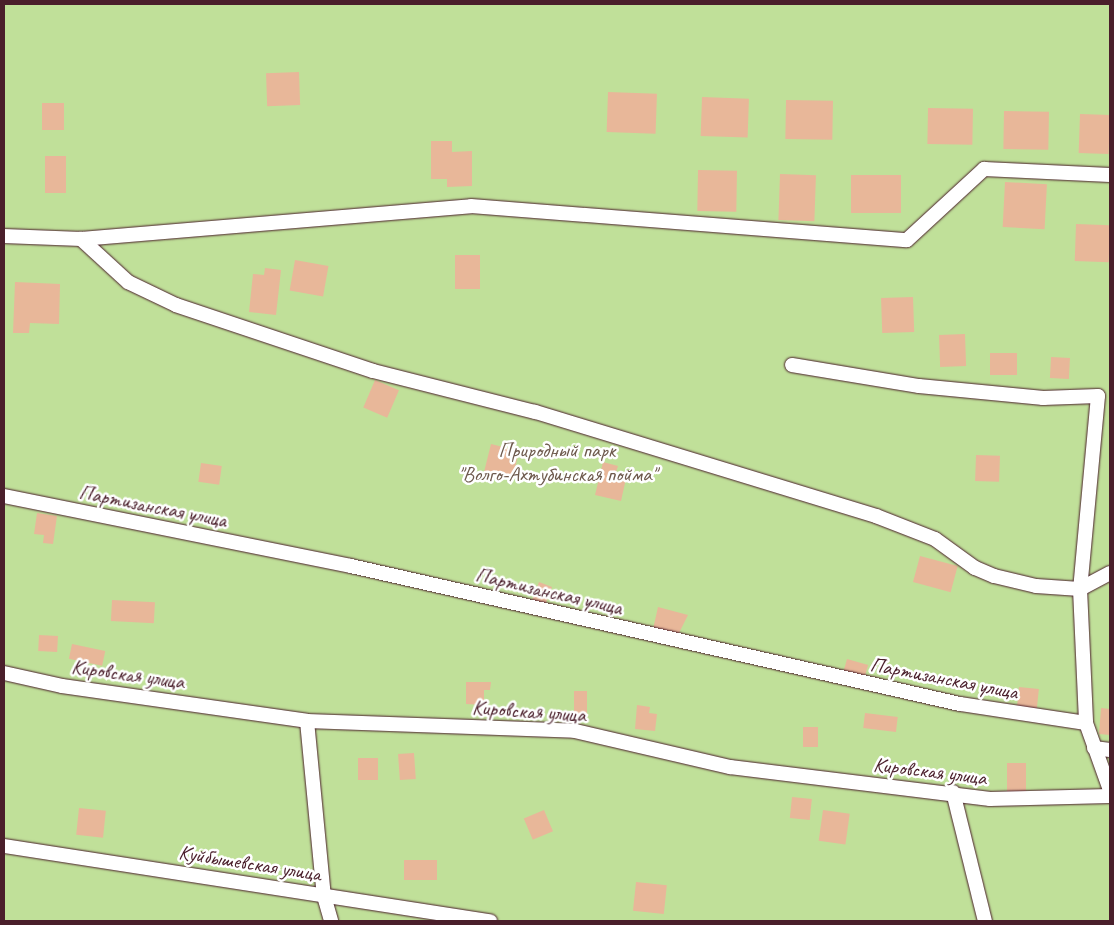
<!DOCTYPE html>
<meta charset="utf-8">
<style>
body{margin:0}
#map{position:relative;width:1114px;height:925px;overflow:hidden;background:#faf1eb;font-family:Caveat,sans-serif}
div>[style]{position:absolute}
.green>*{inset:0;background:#c0e099;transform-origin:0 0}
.building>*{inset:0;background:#e8b799;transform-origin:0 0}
.roads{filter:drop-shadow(0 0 1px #4a1f2b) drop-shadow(0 0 1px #4a1f2b)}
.street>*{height:14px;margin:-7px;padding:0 7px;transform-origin:7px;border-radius:7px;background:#fff}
span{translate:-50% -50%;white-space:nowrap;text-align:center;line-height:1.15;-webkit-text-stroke:5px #fff;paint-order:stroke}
.park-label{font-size:21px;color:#6d594c}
.street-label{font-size:21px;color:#4a1f2b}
.frame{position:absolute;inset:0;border:5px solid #4a1f2b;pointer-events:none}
</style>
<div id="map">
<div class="green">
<div style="left:4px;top:4px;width:1106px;height:917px"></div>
</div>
<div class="building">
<div style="left:299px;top:72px;width:33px;height:33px;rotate:88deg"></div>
<div style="left:608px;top:92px;width:49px;height:40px;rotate:2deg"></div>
<div style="left:702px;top:97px;width:47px;height:39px;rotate:2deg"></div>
<div style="left:786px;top:100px;width:47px;height:39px;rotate:1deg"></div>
<div style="left:42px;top:103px;width:22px;height:27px"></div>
<div style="left:928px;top:108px;width:45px;height:36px;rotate:1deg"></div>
<div style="left:1004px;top:111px;width:45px;height:38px;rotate:1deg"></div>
<div style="left:1080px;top:114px;width:30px;height:39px;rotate:2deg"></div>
<div style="clip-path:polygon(431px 141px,452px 141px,452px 152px,472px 151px,472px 186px,447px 187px,447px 179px,431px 179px)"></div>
<div style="left:66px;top:156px;width:37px;height:21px;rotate:90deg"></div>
<div style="left:698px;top:170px;width:39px;height:41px;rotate:1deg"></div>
<div style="left:780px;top:174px;width:36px;height:46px;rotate:2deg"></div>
<div style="left:851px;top:175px;width:50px;height:38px"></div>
<div style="left:1005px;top:182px;width:42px;height:45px;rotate:3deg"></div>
<div style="left:1076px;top:224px;width:34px;height:37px;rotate:2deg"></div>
<div style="left:455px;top:255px;width:25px;height:34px"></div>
<div style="left:295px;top:260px;width:34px;height:31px;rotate:10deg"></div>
<div style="clip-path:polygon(265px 268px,281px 270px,276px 315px,249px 312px,253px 274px,264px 275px)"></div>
<div style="clip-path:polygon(15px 282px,60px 284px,59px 324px,30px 323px,29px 333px,13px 333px)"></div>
<div style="left:913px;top:297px;width:35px;height:32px;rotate:88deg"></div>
<div style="left:965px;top:334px;width:32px;height:26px;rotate:88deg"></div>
<div style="left:990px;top:353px;width:27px;height:22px"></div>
<div style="left:1051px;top:357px;width:19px;height:21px;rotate:3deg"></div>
<div style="left:375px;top:380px;width:26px;height:30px;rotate:23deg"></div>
<div style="left:491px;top:444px;width:29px;height:29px;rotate:14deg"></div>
<div style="left:976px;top:455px;width:24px;height:26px;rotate:2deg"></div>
<div style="clip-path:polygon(603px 462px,618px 466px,616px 472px,627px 474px,621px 501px,595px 495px)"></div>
<div style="left:201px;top:463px;width:21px;height:19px;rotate:8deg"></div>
<div style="clip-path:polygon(37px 513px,57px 516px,53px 544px,43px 543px,44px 535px,34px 534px)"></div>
<div style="left:920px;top:556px;width:39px;height:27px;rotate:15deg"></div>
<div style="left:539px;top:582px;width:14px;height:19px;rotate:21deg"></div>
<div style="left:112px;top:600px;width:43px;height:21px;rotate:3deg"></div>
<div style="clip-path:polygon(658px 607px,688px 615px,678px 635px,653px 629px)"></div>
<div style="left:39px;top:635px;width:19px;height:16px;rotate:3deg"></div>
<div style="left:72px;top:644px;width:34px;height:15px;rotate:12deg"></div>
<div style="left:847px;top:659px;width:22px;height:16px;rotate:16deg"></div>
<div style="clip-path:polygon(466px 682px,491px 682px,490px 690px,484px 690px,484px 705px,466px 704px)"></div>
<div style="left:1019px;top:687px;width:20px;height:21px;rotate:6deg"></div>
<div style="left:574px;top:691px;width:13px;height:23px"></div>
<div style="clip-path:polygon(637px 705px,650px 707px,649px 713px,657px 714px,655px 731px,635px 729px)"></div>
<div style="clip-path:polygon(1101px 708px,1110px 709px,1110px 735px,1099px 734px)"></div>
<div style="left:865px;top:713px;width:33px;height:15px;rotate:7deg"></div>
<div style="left:803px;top:727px;width:15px;height:20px"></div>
<div style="left:414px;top:753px;width:26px;height:16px;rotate:86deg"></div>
<div style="left:358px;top:758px;width:20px;height:22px"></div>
<div style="left:1007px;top:763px;width:19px;height:29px"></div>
<div style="left:792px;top:797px;width:20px;height:21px;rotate:6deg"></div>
<div style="left:79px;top:808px;width:27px;height:27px;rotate:6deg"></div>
<div style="left:544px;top:810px;width:23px;height:22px;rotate:67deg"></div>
<div style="left:823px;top:810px;width:27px;height:31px;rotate:8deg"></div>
<div style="left:404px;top:860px;width:33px;height:20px"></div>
<div style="left:636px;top:882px;width:31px;height:29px;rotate:6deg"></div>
</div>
<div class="roads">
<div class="street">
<div style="left:4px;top:236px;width:77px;rotate:2.2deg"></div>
<div style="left:792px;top:365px;width:129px;rotate:9.4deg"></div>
<div style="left:919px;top:386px;width:125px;rotate:5.5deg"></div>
<div style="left:1043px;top:398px;width:55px;rotate:-2.1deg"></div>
<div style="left:1098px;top:396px;width:194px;rotate:95.3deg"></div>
<div style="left:1080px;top:589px;width:44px;rotate:-176.1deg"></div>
<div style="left:1036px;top:586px;width:43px;rotate:-166.6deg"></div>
<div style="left:994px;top:576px;width:21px;rotate:-157deg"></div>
<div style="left:975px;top:568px;width:49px;rotate:-144.1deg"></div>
<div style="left:935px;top:539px;width:63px;rotate:-158.7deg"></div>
<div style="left:876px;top:516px;width:357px;rotate:-163deg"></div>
<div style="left:535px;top:412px;width:167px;rotate:-165.8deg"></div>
<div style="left:373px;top:371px;width:208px;rotate:-161.5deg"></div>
<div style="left:176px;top:305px;width:53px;rotate:-154.4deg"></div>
<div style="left:128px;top:282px;width:64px;rotate:-137.5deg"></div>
<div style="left:81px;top:239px;width:391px;rotate:-4.8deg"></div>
<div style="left:471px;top:206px;width:437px;rotate:4.5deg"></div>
<div style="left:907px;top:240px;width:105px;rotate:-42.7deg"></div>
<div style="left:984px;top:169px;width:126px;rotate:2.7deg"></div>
<div style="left:4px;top:496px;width:354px;rotate:11.4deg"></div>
<div style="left:351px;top:566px;width:624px;rotate:12.77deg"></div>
<div style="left:960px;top:704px;width:127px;rotate:8.6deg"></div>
<div style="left:1110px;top:573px;width:34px;rotate:152deg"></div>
<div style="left:1080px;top:589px;width:134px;rotate:87.4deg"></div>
<div style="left:1086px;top:723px;width:71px;rotate:70.3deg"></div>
<div style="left:4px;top:673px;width:59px;rotate:12.6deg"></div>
<div style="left:62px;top:686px;width:247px;rotate:8.1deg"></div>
<div style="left:307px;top:721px;width:268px;rotate:2.1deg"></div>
<div style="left:575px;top:731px;width:159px;rotate:13.1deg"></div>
<div style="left:730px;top:767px;width:262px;rotate:7deg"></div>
<div style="left:990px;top:799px;width:120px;rotate:-1.4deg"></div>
<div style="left:307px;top:721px;width:176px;rotate:84.5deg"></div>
<div style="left:324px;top:896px;width:26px;rotate:74deg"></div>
<div style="left:1094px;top:748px;width:16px;rotate:7deg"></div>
<div style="left:953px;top:792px;width:133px;rotate:76.1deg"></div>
<div style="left:4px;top:846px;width:492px;rotate:8.8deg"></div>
</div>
</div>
<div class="park-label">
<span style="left:557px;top:462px">Природный парк<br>"Волго-Ахтубинская пойма"</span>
</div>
<div class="street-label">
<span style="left:153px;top:506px;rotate:11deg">Партизанская улица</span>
<span style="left:549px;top:591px;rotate:13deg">Партизанская улица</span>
<span style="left:128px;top:674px;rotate:8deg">Кировская улица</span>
<span style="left:944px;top:678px;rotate:11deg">Партизанская улица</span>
<span style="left:529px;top:711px;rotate:4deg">Кировская улица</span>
<span style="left:930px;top:771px;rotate:7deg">Кировская улица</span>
<span style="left:250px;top:863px;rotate:9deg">Куйбышевская улица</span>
</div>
<div class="frame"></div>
</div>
